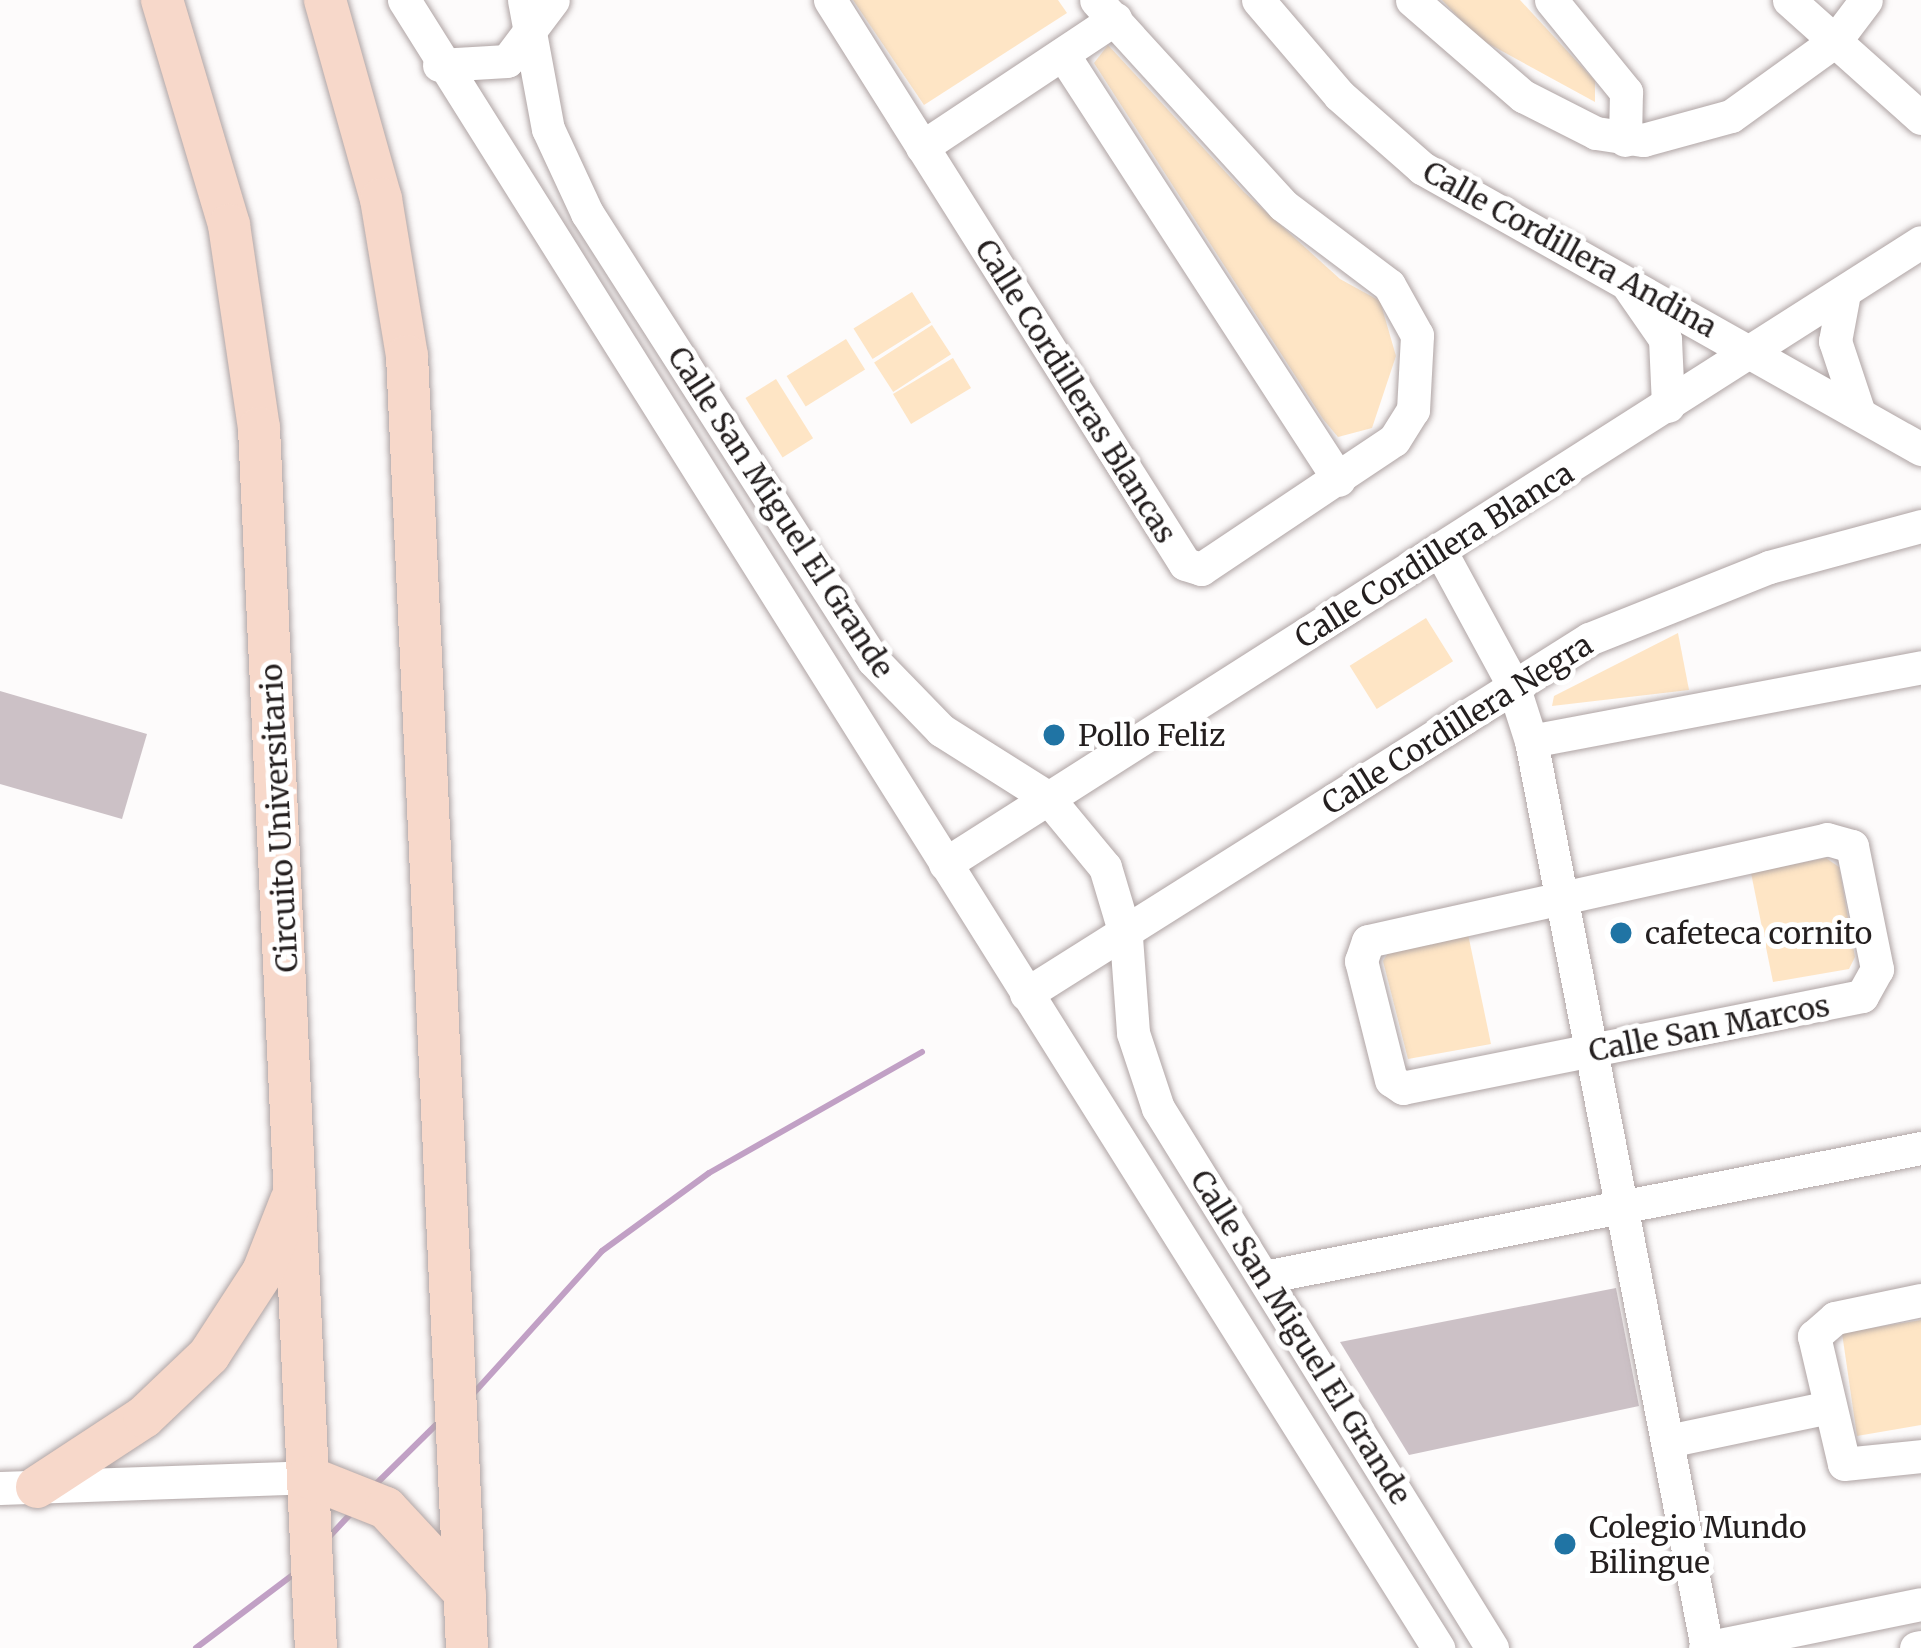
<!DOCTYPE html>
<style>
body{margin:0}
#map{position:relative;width:1921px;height:1648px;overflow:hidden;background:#fdfbfb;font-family:Merriweather,serif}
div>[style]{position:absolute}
.green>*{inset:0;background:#fee5c5;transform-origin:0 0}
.stream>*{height:6px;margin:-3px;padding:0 3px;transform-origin:3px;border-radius:3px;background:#c1a0c5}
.building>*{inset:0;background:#ccc1c6}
.roads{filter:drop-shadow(0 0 3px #afa4a4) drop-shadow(0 0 3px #afa4a4)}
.minor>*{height:33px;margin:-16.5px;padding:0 16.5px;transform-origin:16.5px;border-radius:16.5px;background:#fff}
.major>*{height:42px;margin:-21px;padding:0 21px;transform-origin:21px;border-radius:21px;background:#f7d8ca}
.dots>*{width:33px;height:33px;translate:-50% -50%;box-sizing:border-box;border:6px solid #fff;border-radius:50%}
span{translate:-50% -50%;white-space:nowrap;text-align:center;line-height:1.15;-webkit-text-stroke:10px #fff;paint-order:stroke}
.street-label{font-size:30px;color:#241f1f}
.poi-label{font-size:30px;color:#241f1f}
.left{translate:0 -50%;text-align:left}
</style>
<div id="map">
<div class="green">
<div style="clip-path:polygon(853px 0,1058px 0,1067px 13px,924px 105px)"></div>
<div style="clip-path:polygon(1442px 0,1520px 0,1595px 81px,1595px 102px,1478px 38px)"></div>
<div style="clip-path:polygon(1108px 45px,1244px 192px,1340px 279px,1380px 301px,1396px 356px,1372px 428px,1338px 437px,1323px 419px,1094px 63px)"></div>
<div style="left:912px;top:292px;width:36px;height:69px;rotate:58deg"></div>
<div style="left:932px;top:325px;width:35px;height:69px;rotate:57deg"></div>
<div style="left:846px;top:339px;width:36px;height:70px;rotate:58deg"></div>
<div style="left:953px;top:358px;width:35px;height:70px;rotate:59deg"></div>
<div style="left:776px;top:379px;width:70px;height:36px;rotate:58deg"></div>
<div style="left:1426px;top:618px;width:51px;height:90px;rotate:58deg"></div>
<div style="clip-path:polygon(1678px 633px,1689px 690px,1552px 706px,1554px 696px)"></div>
<div style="clip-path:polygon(1826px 858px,1839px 867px,1855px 957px,1849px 969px,1773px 982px,1751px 873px)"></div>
<div style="clip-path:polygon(1468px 934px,1491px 1044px,1408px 1059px,1383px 961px,1391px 948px)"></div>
<div style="clip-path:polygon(1921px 1320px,1921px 1425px,1857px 1436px,1842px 1333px)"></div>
</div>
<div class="stream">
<div style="left:472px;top:1395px;width:194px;rotate:-47.9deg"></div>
<div style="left:602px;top:1251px;width:132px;rotate:-36.1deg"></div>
<div style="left:709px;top:1173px;width:245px;rotate:-29.6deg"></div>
<div style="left:375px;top:1485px;width:94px;rotate:-44.6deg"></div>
<div style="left:329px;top:1537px;width:33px;rotate:-47deg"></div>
<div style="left:196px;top:1648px;width:123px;rotate:-37.1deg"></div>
</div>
<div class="building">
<div style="clip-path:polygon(0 691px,147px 734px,122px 819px,0 784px)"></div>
<div style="clip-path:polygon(1616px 1288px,1639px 1406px,1409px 1455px,1340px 1342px)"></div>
</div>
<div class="roads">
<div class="minor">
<div style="left:404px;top:0;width:1946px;rotate:57.89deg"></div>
<div style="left:524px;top:0;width:131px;rotate:79.5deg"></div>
<div style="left:548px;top:129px;width:93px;rotate:65.1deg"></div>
<div style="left:587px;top:213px;width:531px;rotate:57.39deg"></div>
<div style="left:873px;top:660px;width:98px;rotate:45.8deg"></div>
<div style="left:941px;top:730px;width:125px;rotate:32.3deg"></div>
<div style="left:1047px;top:797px;width:91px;rotate:50.4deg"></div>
<div style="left:1105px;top:867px;width:73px;rotate:73.3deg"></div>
<div style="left:1126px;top:937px;width:96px;rotate:85.8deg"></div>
<div style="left:1133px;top:1033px;width:79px;rotate:71.6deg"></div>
<div style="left:1158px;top:1108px;width:635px;rotate:58.26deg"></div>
<div style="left:830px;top:0;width:666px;rotate:57.81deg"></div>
<div style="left:1185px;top:564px;width:17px;rotate:17deg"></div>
<div style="left:1201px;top:569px;width:232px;rotate:-33.8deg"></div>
<div style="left:1394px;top:440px;width:36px;rotate:-58deg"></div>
<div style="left:1413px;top:410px;width:75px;rotate:-86.9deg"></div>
<div style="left:1417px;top:335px;width:57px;rotate:-119.2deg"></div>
<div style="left:1389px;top:285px;width:133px;rotate:-143deg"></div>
<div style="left:1283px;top:205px;width:277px;rotate:-132.4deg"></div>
<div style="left:1258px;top:0;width:125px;rotate:49.5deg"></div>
<div style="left:1339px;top:95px;width:111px;rotate:41.3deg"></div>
<div style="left:1422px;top:168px;width:573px;rotate:29.39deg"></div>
<div style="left:1412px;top:0;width:147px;rotate:40.9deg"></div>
<div style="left:1523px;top:96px;width:82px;rotate:26.9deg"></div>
<div style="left:1596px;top:133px;width:48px;rotate:8.5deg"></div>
<div style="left:1643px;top:140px;width:91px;rotate:-15.3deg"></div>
<div style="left:1731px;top:116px;width:128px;rotate:-35.8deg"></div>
<div style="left:1835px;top:41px;width:51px;rotate:-52.9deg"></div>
<div style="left:1551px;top:0;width:119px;rotate:50.8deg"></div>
<div style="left:1626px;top:92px;width:48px;rotate:91.2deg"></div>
<div style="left:1789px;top:0;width:177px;rotate:41.8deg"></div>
<div style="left:1064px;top:56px;width:505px;rotate:57.03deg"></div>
<div style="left:439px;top:65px;width:68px;rotate:-3.4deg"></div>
<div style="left:507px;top:61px;width:76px;rotate:-53deg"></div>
<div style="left:922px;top:147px;width:232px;rotate:-33.6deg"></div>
<div style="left:1629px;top:287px;width:63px;rotate:55.3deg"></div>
<div style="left:1665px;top:339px;width:67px;rotate:87.4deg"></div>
<div style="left:1844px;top:293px;width:49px;rotate:100.6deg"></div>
<div style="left:1835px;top:341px;width:76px;rotate:71.6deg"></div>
<div style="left:1442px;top:554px;width:149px;rotate:61.5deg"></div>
<div style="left:1513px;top:685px;width:59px;rotate:72.2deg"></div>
<div style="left:1531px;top:741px;width:924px;rotate:79.02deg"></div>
<div style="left:1531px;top:741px;width:397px;rotate:-10.7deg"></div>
<div style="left:1827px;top:839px;width:26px;rotate:16deg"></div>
<div style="left:1852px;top:846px;width:126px;rotate:78.5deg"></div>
<div style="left:1877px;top:969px;width:31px;rotate:119deg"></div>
<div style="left:1862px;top:996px;width:468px;rotate:168.7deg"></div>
<div style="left:1403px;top:1088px;width:14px;rotate:-146deg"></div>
<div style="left:1391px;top:1080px;width:123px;rotate:-104.1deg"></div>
<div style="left:1361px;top:961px;width:21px;rotate:-71deg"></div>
<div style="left:1368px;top:941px;width:470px;rotate:-12.5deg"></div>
<div style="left:945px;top:864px;width:1157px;rotate:-32.51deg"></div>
<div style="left:1026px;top:994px;width:666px;rotate:-32.23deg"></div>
<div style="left:1589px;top:639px;width:194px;rotate:-21.8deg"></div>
<div style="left:1769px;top:567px;width:157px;rotate:-15.1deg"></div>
<div style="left:1264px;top:1277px;width:670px;rotate:-11.11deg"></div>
<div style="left:1921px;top:1300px;width:88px;rotate:168.2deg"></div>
<div style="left:1835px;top:1318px;width:28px;rotate:139deg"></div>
<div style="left:1814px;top:1336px;width:131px;rotate:76.8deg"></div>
<div style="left:1844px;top:1464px;width:77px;rotate:-5.9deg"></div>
<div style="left:1668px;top:1441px;width:160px;rotate:-11.9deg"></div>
<div style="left:0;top:1488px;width:308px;rotate:-2deg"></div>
<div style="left:1705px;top:1648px;width:220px;rotate:-11.5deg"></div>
<div style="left:1916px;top:1648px;width:5px;rotate:-11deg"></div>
</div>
<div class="major">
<div style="left:162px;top:0;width:235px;rotate:73.4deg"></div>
<div style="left:229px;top:225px;width:205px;rotate:81.6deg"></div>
<div style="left:259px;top:428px;width:1221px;rotate:87.33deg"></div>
<div style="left:325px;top:0;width:207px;rotate:74.3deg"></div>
<div style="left:381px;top:199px;width:159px;rotate:80.6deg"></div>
<div style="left:407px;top:356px;width:1293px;rotate:87.34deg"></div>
<div style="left:308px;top:1477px;width:84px;rotate:21.7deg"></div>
<div style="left:386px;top:1508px;width:116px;rotate:47.1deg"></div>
<div style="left:37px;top:1487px;width:128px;rotate:-33.2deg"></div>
<div style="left:144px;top:1417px;width:90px;rotate:-43.6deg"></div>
<div style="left:209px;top:1355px;width:99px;rotate:-57deg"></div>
<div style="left:263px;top:1272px;width:77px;rotate:-68.7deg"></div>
</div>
</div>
<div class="dots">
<div style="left:1054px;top:735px;background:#2074a4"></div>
<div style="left:1621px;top:933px;background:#2074a4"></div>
<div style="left:1565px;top:1544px;background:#2074a4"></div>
</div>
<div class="street-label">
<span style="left:1570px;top:249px;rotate:29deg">Calle Cordillera Andina</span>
<span style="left:1076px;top:391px;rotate:58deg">Calle Cordilleras Blancas</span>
<span style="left:781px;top:512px;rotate:57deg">Calle San Miguel El Grande</span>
<span style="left:1434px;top:555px;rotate:-32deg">Calle Cordillera Blanca</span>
<span style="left:1457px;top:724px;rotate:-32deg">Calle Cordillera Negra</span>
<span style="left:279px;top:818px;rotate:-93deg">Circuito Universitario</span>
<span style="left:1709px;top:1028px;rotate:-11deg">Calle San Marcos</span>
<span style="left:1301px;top:1337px;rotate:58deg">Calle San Miguel El Grande</span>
</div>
<div class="poi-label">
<span class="left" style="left:1078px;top:735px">Pollo Feliz</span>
<span class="left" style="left:1645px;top:933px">cafeteca cornito</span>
<span class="left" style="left:1589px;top:1544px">Colegio Mundo<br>Bilingue</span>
</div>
</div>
